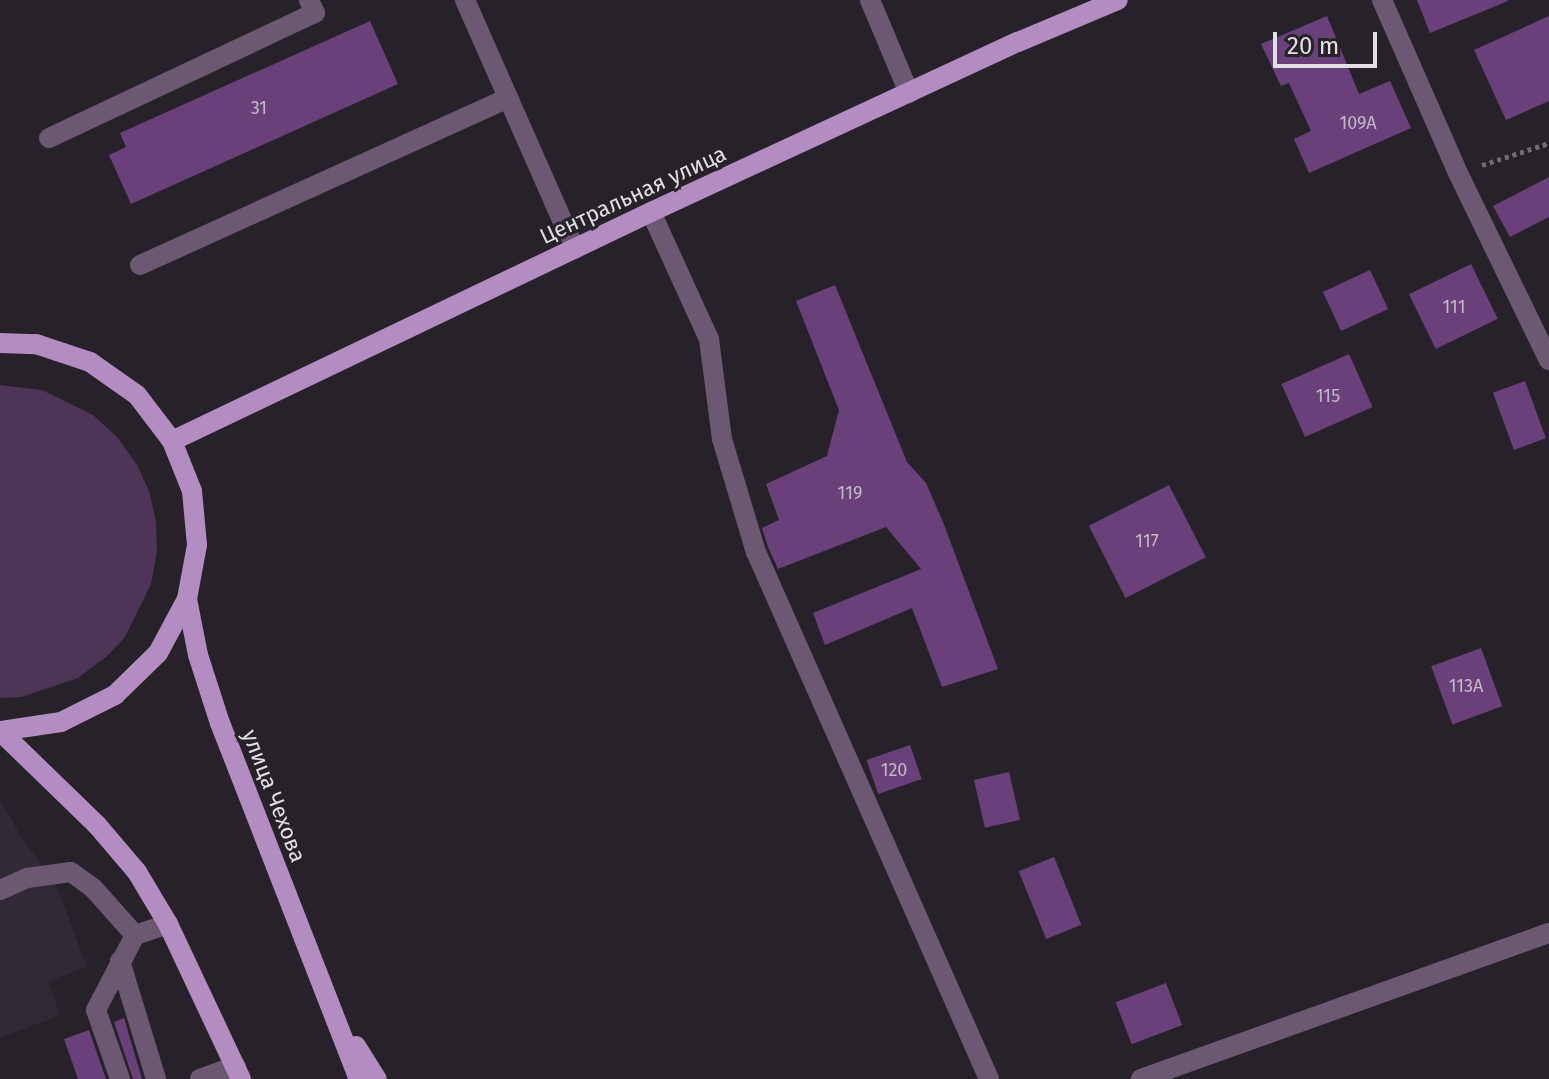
<!DOCTYPE html>
<meta charset="utf-8">
<style>
body{margin:0}
#map{position:relative;width:1549px;height:1079px;overflow:hidden;background:#272229;font-family:"Fira Sans",sans-serif}
div>[style]{position:absolute}
.built>*{inset:0;background:#322936}
.green>*{inset:0;background:#4e3557}
.building>*{inset:0;background:#694079;transform-origin:0 0}
.path>*{height:5px;margin-top:-2.5px;transform-origin:0;background:repeating-linear-gradient(90deg,#6e6a70 0 4px,transparent 0 8px)}
.minor>*{height:20px;margin:-10px;padding:0 10px;transform-origin:10px;border-radius:10px;background:#6b5972}
.major>*{height:20px;margin:-10px;padding:0 10px;transform-origin:10px;border-radius:10px;background:#b38dc2}
span{translate:-50% -50%;white-space:nowrap;text-align:center;line-height:1.15;-webkit-text-stroke:6px #272229;paint-order:stroke}
.number-label{font-size:18px;color:#c4b7c9}
.number-label span{-webkit-text-stroke-width:0}
.street-label{font-size:22px;color:#e2dfe4}
.scale{position:absolute;left:1273px;top:32px;width:104px;height:36px;box-sizing:border-box;border:4px solid #e2dfe4;border-top:0;padding-left:10px;font-size:24px;line-height:28px;white-space:nowrap;color:#e2dfe4;-webkit-text-stroke:6px #272229;paint-order:stroke}
</style>
<div id="map">
<div class="built">
<div style="clip-path:polygon(0 799px,21px 837px,56px 885px,87px 967px,48px 981px,60px 1015px,0 1038px)"></div>
</div>
<div class="green">
<div style="clip-path:polygon(0 385px,42px 390px,93px 415px,118px 438px,137px 465px,149px 491px,156px 521px,157px 551px,151px 584px,125px 637px,107px 656px,78px 678px,21px 697px,0 698px)"></div>
</div>
<div class="building">
<div style="clip-path:polygon(1417px 0,1508px 0,1508px 1px,1430px 33px)"></div>
<div style="clip-path:polygon(1327px 16px,1359px 94px,1390px 81px,1411px 128px,1309px 173px,1294px 139px,1311px 131px,1289px 83px,1281px 86px,1261px 44px)"></div>
<div style="clip-path:polygon(1549px 16px,1549px 101px,1506px 120px,1474px 50px)"></div>
<div style="clip-path:polygon(370px 21px,398px 84px,131px 204px,109px 155px,126px 147px,120px 133px)"></div>
<div style="clip-path:polygon(1549px 177px,1549px 217px,1510px 237px,1493px 206px)"></div>
<div style="left:1471px;top:264px;width:61px;height:69px;rotate:64deg"></div>
<div style="left:1370px;top:270px;width:43px;height:52px;rotate:65deg"></div>
<div style="clip-path:polygon(835px 285px,907px 462px,926px 483px,943px 522px,998px 669px,942px 687px,912px 608px,825px 645px,813px 613px,921px 569px,886px 527px,778px 569px,768px 547px,762px 528px,779px 520px,766px 484px,827px 456px,839px 410px,796px 301px)"></div>
<div style="left:1349px;top:354px;width:58px;height:74px;rotate:66deg"></div>
<div style="left:1525px;top:381px;width:61px;height:34px;rotate:70deg"></div>
<div style="left:1169px;top:485px;width:81px;height:90px;rotate:63deg"></div>
<div style="left:1481px;top:648px;width:62px;height:53px;rotate:70deg"></div>
<div style="left:910px;top:745px;width:36px;height:46px;rotate:71deg"></div>
<div style="left:1009px;top:772px;width:49px;height:36px;rotate:77deg"></div>
<div style="left:1054px;top:857px;width:73px;height:38px;rotate:68deg"></div>
<div style="left:1166px;top:983px;width:45px;height:54px;rotate:69deg"></div>
<div style="clip-path:polygon(124px 1018px,142px 1079px,133px 1079px,114px 1022px)"></div>
<div style="clip-path:polygon(89px 1030px,106px 1079px,78px 1079px,64px 1039px)"></div>
</div>
<div class="path">
<div style="left:1482px;top:165px;width:71px;rotate:-18.2deg"></div>
</div>
<div class="minor">
<div style="left:465px;top:0;width:272px;rotate:66.2deg"></div>
<div style="left:870px;top:0;width:101px;rotate:67.2deg"></div>
<div style="left:1382px;top:0;width:189px;rotate:66.3deg"></div>
<div style="left:1458px;top:173px;width:208px;rotate:64.1deg"></div>
<div style="left:49px;top:138px;width:294px;rotate:-25.2deg"></div>
<div style="left:315px;top:13px;width:14px;rotate:-115deg"></div>
<div style="left:651px;top:212px;width:140px;rotate:65.5deg"></div>
<div style="left:709px;top:339px;width:101px;rotate:82.6deg"></div>
<div style="left:722px;top:439px;width:118px;rotate:73.3deg"></div>
<div style="left:756px;top:552px;width:576px;rotate:66.15deg"></div>
<div style="left:140px;top:265px;width:404px;rotate:-24.4deg"></div>
<div style="left:0;top:890px;width:30px;rotate:-24deg"></div>
<div style="left:27px;top:878px;width:44px;rotate:-7.8deg"></div>
<div style="left:71px;top:872px;width:27px;rotate:36deg"></div>
<div style="left:93px;top:888px;width:63px;rotate:48.2deg"></div>
<div style="left:120px;top:961px;width:123px;rotate:73deg"></div>
<div style="left:120px;top:1079px;width:73px;rotate:-109.2deg"></div>
<div style="left:96px;top:1010px;width:85px;rotate:-62.5deg"></div>
<div style="left:135px;top:935px;width:35px;rotate:-18deg"></div>
<div style="left:200px;top:1079px;width:38px;rotate:-20deg"></div>
<div style="left:1141px;top:1079px;width:433px;rotate:-19.7deg"></div>
</div>
<div class="major">
<div style="left:0;top:343px;width:36px;rotate:2deg"></div>
<div style="left:36px;top:344px;width:57px;rotate:18.4deg"></div>
<div style="left:90px;top:362px;width:57px;rotate:35.1deg"></div>
<div style="left:137px;top:395px;width:58px;rotate:52.7deg"></div>
<div style="left:172px;top:441px;width:54px;rotate:68.2deg"></div>
<div style="left:192px;top:491px;width:54px;rotate:84.7deg"></div>
<div style="left:197px;top:545px;width:55px;rotate:100.5deg"></div>
<div style="left:187px;top:599px;width:61px;rotate:118.2deg"></div>
<div style="left:158px;top:653px;width:60px;rotate:135.7deg"></div>
<div style="left:115px;top:695px;width:60px;rotate:153.4deg"></div>
<div style="left:61px;top:722px;width:62px;rotate:171.6deg"></div>
<div style="left:172px;top:441px;width:531px;rotate:-25.55deg"></div>
<div style="left:651px;top:212px;width:404px;rotate:-24.9deg"></div>
<div style="left:1018px;top:42px;width:108px;rotate:-22.8deg"></div>
<div style="left:187px;top:599px;width:57px;rotate:78.9deg"></div>
<div style="left:198px;top:655px;width:71px;rotate:72.1deg"></div>
<div style="left:220px;top:723px;width:382px;rotate:68.7deg"></div>
<div style="left:0;top:731px;width:135px;rotate:44.1deg"></div>
<div style="left:97px;top:825px;width:62px;rotate:49.6deg"></div>
<div style="left:137px;top:872px;width:61px;rotate:59.2deg"></div>
<div style="left:168px;top:924px;width:171px;rotate:64.8deg"></div>
<div style="left:356px;top:1046px;width:39px;rotate:58deg"></div>
</div>
<div class="number-label">
<span style="left:259px;top:108px">31</span>
<span style="left:1358px;top:123px">109А</span>
<span style="left:1454px;top:307px">111</span>
<span style="left:1328px;top:396px">115</span>
<span style="left:850px;top:493px">119</span>
<span style="left:1147px;top:541px">117</span>
<span style="left:1466px;top:686px">113А</span>
<span style="left:894px;top:770px">120</span>
</div>
<div class="street-label">
<span style="left:633px;top:195px;rotate:-25deg">Центральная улица</span>
<span style="left:274px;top:796px;rotate:69deg">улица Чехова</span>
</div>
<div class="scale">20 m</div>
</div>
